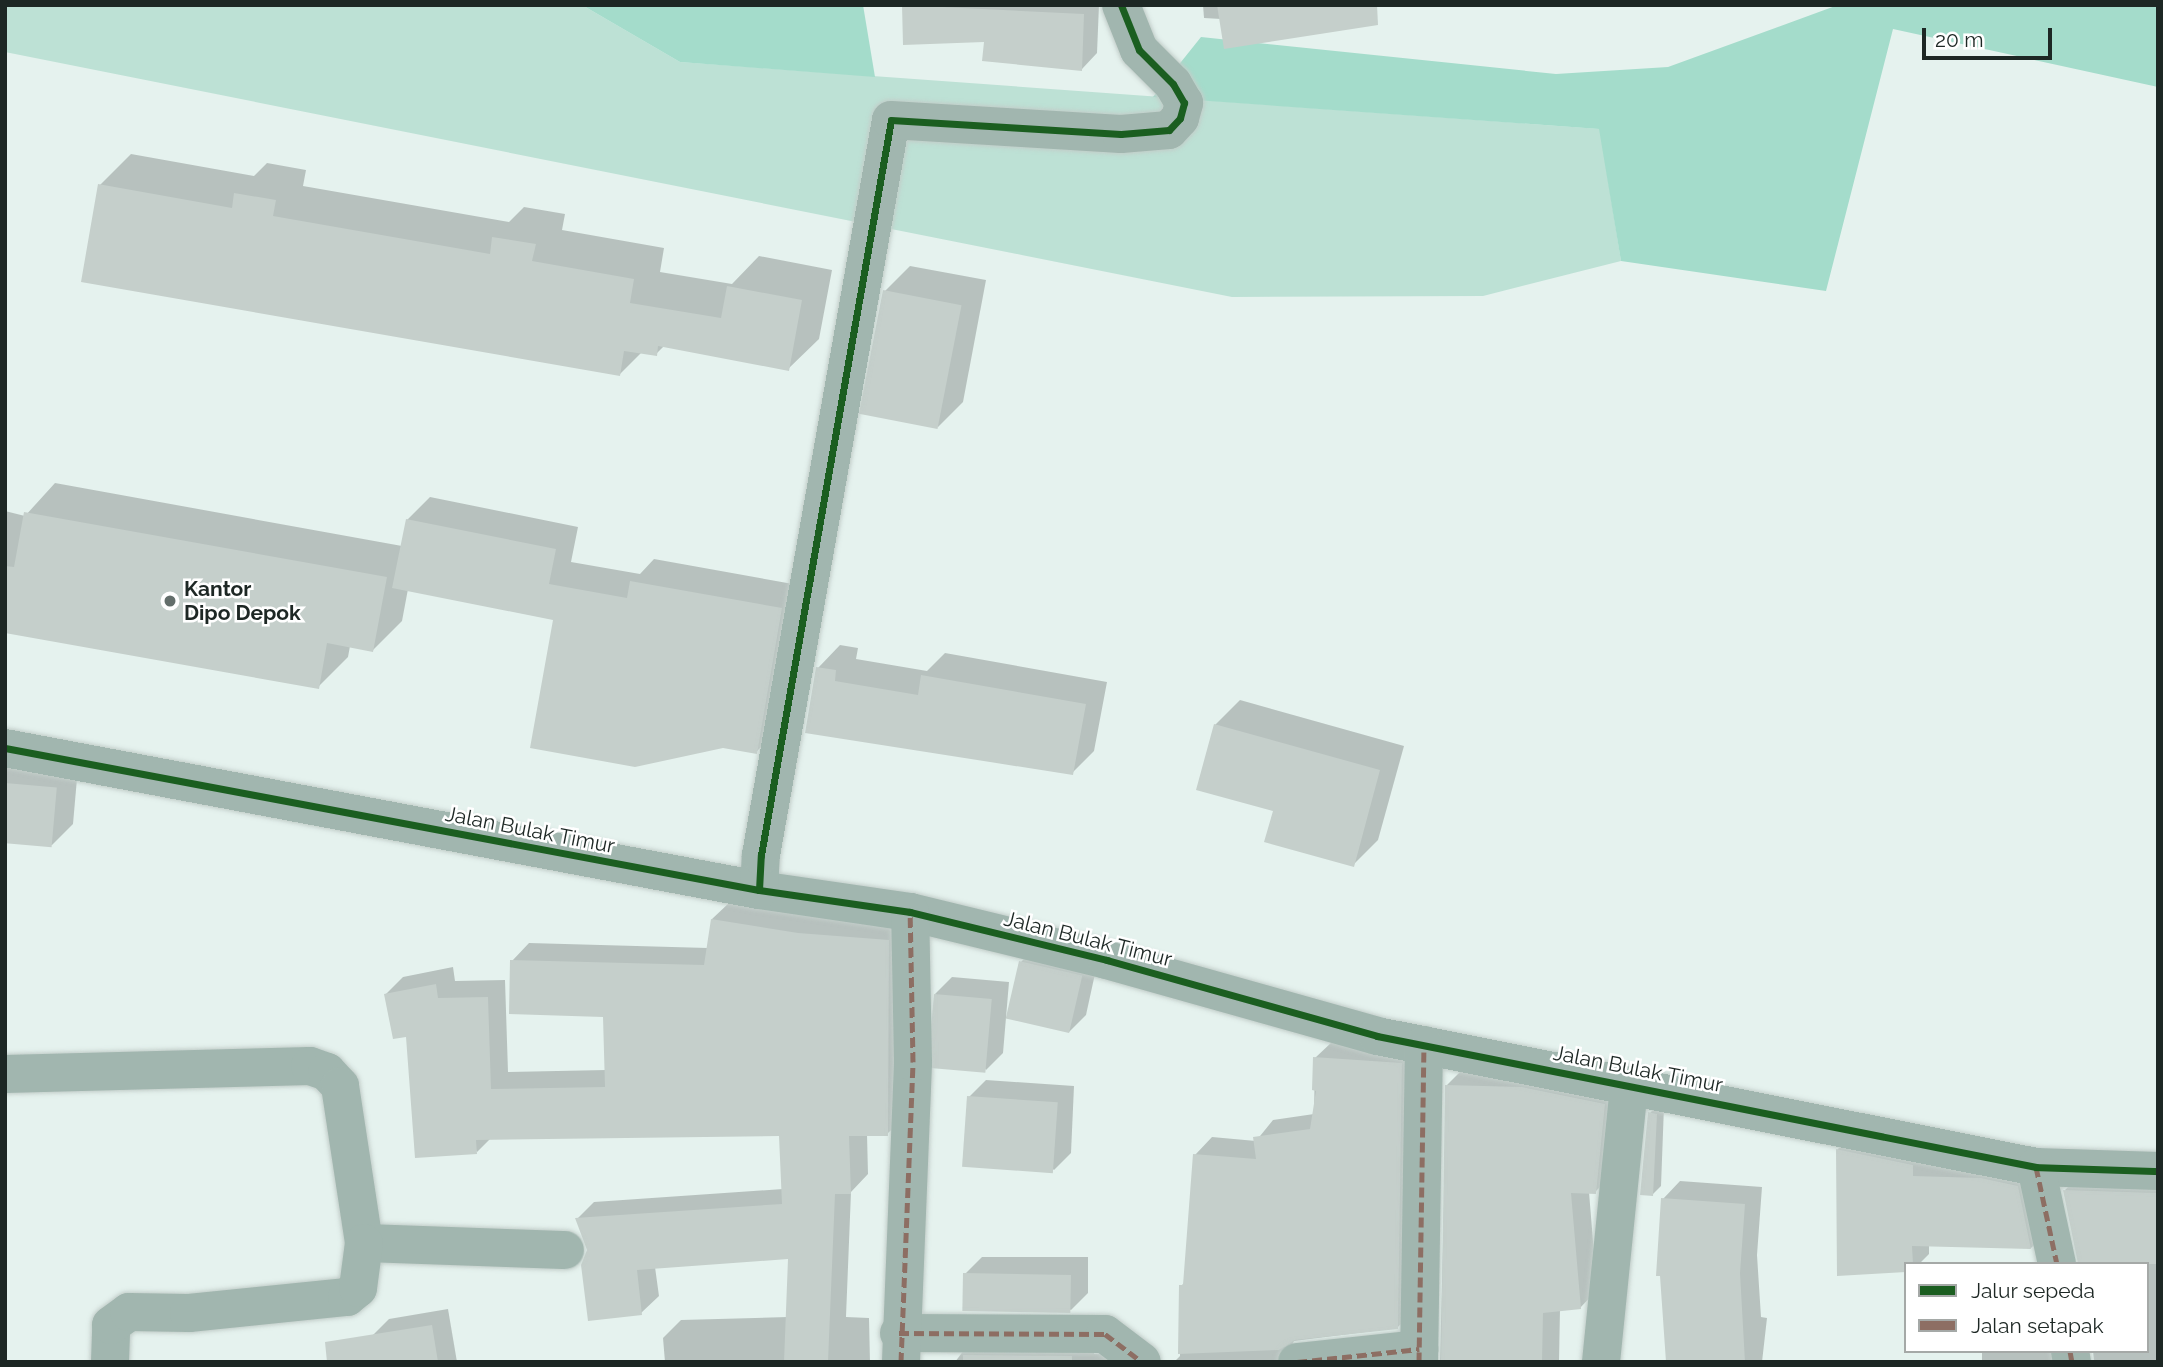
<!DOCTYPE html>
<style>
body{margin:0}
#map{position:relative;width:2163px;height:1367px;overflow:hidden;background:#e5f2ee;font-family:Raleway,sans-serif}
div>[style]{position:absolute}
.green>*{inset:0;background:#bde1d5}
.forest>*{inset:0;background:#a4dccb}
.shadow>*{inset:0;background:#0003;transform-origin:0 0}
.building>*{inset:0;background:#c5cfcb;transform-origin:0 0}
.roads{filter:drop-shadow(0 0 2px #c2cdc9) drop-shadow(0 0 2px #c2cdc9)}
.street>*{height:38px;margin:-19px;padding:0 19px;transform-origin:19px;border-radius:19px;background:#a1b6af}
.quiet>*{height:5px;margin-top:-2.5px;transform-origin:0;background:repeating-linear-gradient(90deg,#8d6e63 0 10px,transparent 0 15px)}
.cycleway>*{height:7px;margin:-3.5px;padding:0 3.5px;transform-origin:3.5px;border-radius:3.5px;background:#1b5e20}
.dots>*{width:19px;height:19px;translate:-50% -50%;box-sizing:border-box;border:4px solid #fff;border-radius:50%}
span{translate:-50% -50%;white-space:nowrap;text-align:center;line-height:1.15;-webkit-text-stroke:5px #fff;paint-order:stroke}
.poi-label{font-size:21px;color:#1d2724;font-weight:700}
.left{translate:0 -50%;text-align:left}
.street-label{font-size:21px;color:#1d2724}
.frame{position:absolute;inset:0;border:7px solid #1d2724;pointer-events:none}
.legend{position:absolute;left:1904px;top:1262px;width:245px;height:91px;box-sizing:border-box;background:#fff;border:2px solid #a5a9a7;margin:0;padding:9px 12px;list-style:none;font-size:21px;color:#1d2724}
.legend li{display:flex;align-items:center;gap:14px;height:35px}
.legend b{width:35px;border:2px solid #a5a9a7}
.scale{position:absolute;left:1922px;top:28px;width:130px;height:32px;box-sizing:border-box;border:4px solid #1d2724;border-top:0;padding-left:9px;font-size:21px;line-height:24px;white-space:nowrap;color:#1d2724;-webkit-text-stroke:5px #fff;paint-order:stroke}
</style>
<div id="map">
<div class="green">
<div style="clip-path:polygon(5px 5px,582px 5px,680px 62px,1600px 129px,1621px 261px,1483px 296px,1232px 297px,5px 52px)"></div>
</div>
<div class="forest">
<div style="clip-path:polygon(582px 5px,863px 5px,875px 77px,680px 62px)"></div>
<div style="clip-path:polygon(1838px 5px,2158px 5px,2158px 87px,1893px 29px,1826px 291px,1621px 261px,1599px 129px,1153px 97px,1201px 37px,1556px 74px,1668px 67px)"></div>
</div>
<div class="shadow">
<div style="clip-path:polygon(904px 5px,1099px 5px,1097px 53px,1082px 69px,986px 40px)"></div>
<div style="clip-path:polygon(1203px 5px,1367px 5px,1221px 19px,1204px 18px)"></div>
<div style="clip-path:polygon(131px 154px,254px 176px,267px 163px,306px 170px,303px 186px,509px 222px,524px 207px,565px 214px,562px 230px,664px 248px,660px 272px,732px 284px,759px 256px,832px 270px,819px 339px,788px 369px,665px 345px,656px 354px,642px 352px,619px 375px,100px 185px)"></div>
<div style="clip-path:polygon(910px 266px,986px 280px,963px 402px,938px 427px,885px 291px)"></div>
<div style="clip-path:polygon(55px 483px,402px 546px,407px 520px,430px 497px,578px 527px,571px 562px,640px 574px,654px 559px,804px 586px,779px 730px,756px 752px,555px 618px,408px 589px,402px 621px,373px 650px,350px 646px,348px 657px,318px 687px,5px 631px,5px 511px,25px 516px)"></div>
<div style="clip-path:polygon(840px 645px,858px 648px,856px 659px,927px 671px,945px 653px,1107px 682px,1094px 751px,1072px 773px,878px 739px,818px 668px)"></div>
<div style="clip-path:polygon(1240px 700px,1404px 746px,1378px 840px,1353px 865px,1215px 725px)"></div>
<div style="clip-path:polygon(5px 760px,78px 767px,73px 824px,52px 845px,5px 841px)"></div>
<div style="clip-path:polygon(730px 902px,905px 923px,905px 1117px,887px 1134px,867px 1134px,868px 1174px,851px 1192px,846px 1317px,869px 1318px,870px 1362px,665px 1362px,663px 1338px,681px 1320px,788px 1317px,790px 1257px,655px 1267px,659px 1296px,641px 1313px,589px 1250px,577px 1219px,594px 1202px,783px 1189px,781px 1134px,491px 1138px,477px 1152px,386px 994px,403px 977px,453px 967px,455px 981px,505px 980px,508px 1072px,606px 1070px,605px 1015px,512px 961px,529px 943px,708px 948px,712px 919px)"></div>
<div style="clip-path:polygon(1038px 945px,1098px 960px,1086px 1015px,1069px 1032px,1021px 962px)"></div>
<div style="clip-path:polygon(952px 977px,1009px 982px,1003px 1053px,986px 1070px,935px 994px)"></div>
<div style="clip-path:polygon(1333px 1041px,1419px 1046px,1414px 1310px,1397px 1328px,1294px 1341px,1292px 1345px,1304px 1362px,1174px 1362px,1180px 1356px,1181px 1286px,1186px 1281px,1195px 1155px,1212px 1137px,1256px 1141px,1273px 1120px,1314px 1114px,1315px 1058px)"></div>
<div style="clip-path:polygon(1464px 1068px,1622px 1087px,1613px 1174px,1595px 1192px,1589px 1192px,1597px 1290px,1580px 1308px,1560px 1310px,1559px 1362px,1440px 1362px,1447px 1085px)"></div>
<div style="clip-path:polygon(986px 1080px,1074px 1086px,1071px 1153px,1054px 1170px,969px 1097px)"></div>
<div style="clip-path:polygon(1658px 1105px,1664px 1106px,1661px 1186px,1653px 1194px,1650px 1113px)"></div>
<div style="clip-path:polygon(1853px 1134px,2033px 1170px,2047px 1232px,2031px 1248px,1929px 1244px,1929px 1254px,1919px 1264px,1906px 1264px,1837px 1150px)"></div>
<div style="clip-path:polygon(2082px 1174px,2158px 1174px,2158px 1362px,2094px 1362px,2093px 1351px,2147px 1351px,2147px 1264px,2065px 1190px)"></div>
<div style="clip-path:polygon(1680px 1181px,1762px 1187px,1757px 1255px,1761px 1317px,1767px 1318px,1762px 1362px,1668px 1362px,1663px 1199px)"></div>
<div style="clip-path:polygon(982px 1257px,1088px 1257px,1088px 1293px,1071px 1310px,965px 1274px)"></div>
<div style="clip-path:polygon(448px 1309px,457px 1362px,377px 1362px,372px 1336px,389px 1319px)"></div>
<div style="clip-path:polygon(973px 1338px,1095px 1342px,1094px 1354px,1136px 1355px,1149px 1362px,955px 1362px)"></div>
<div style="left:1982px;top:1351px;width:87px;height:11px"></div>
</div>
<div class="building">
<div style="clip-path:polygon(902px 5px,1084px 14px,1082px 71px,982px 61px,984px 42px,903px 45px)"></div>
<div style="clip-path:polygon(1217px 5px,1377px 5px,1378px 25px,1224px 49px)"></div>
<div style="clip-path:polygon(98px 184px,232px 208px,234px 193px,276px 200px,273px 216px,490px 254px,492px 237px,536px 244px,532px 261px,634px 279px,630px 303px,721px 318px,727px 286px,802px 300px,789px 371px,658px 346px,657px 356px,624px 351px,620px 376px,81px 282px)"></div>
<div style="left:883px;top:290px;width:80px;height:126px;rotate:11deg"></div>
<div style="clip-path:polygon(24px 512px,387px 577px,373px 652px,327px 643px,319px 689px,5px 633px,5px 566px,14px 567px)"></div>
<div style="clip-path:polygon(406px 519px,556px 549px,549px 584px,627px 598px,630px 581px,782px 608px,757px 754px,723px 748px,635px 767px,530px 748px,553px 620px,392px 588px)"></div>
<div style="clip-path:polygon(816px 667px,836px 670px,835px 681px,918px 695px,921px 675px,1086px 704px,1073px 775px,805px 733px)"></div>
<div style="clip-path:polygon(1214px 724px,1380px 770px,1354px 867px,1264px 842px,1273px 811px,1196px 790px)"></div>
<div style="left:5px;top:783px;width:52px;height:60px;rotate:5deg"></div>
<div style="clip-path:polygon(711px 919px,798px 933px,889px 940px,888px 1136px,849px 1136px,851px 1194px,835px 1194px,828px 1362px,784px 1362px,788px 1259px,637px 1270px,642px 1315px,588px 1321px,581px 1265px,587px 1250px,575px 1218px,782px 1204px,779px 1136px,476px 1140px,477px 1154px,415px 1158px,406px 1037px,393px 1039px,384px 994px,436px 984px,438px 998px,488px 997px,491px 1089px,605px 1087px,603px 1017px,509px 1014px,510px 960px,704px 965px)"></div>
<div style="left:1019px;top:961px;width:65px;height:59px;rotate:13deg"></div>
<div style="left:934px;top:994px;width:58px;height:74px;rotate:5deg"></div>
<div style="clip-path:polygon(1313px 1057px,1402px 1063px,1398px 1329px,1295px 1340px,1279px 1350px,1178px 1354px,1179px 1285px,1183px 1285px,1193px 1154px,1256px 1159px,1253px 1137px,1310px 1129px,1316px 1091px,1312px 1090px)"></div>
<div style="clip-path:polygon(1445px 1085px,1522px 1087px,1605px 1104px,1596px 1194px,1571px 1193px,1581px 1309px,1543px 1313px,1542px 1362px,1441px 1362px)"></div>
<div style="left:967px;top:1096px;width:91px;height:71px;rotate:4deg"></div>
<div style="clip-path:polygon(1648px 1112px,1657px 1114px,1653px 1196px,1640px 1195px)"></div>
<div style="clip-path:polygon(1836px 1149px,1913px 1165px,1913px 1176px,1981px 1178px,2018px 1186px,2031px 1249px,1912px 1246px,1913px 1264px,1906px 1264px,1906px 1272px,1837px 1276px)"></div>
<div style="clip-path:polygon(2063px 1190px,2158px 1193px,2158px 1264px,2078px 1264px)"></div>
<div style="clip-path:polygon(1661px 1198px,1745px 1204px,1740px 1273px,1745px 1362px,1666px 1362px,1660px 1276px,1656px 1276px)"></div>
<div style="left:963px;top:1273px;width:108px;height:38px;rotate:1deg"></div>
<div style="clip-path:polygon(432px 1325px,438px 1362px,327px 1362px,325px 1342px)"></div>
<div style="clip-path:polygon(963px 1355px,1072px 1356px,1072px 1362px,963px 1362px)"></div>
</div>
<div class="roads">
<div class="street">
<div style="left:5px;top:748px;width:767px;rotate:10.67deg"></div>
<div style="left:759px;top:890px;width:153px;rotate:8.3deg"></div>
<div style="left:910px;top:912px;width:203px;rotate:13.7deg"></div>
<div style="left:1107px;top:960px;width:280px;rotate:15.7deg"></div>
<div style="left:1377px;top:1036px;width:672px;rotate:11.24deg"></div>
<div style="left:2036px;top:1167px;width:122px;rotate:1.9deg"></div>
<div style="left:759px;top:890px;width:35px;rotate:-87deg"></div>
<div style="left:761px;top:855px;width:746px;rotate:-79.97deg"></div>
<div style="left:891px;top:120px;width:230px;rotate:3.5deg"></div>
<div style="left:1121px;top:134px;width:48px;rotate:-4.8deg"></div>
<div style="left:1169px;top:130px;width:16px;rotate:-47deg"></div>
<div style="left:1180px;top:118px;width:16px;rotate:-75deg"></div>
<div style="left:1184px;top:103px;width:22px;rotate:-120deg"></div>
<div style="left:1173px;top:84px;width:48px;rotate:-135deg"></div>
<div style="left:1139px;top:50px;width:48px;rotate:-111.8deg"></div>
<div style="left:5px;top:1074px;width:305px;rotate:-1.5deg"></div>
<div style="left:310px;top:1066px;width:18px;rotate:19deg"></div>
<div style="left:327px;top:1072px;width:19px;rotate:47deg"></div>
<div style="left:340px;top:1086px;width:159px;rotate:81.3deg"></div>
<div style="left:364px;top:1243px;width:201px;rotate:2deg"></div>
<div style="left:2036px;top:1167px;width:99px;rotate:77.8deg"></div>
<div style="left:899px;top:1333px;width:206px;rotate:0.3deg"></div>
<div style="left:1105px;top:1334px;width:46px;rotate:37.1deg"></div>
<div style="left:2070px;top:1351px;width:11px;rotate:80deg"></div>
<div style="left:110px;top:1362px;width:37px;rotate:-88deg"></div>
<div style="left:111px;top:1325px;width:22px;rotate:-36deg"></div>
<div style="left:129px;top:1312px;width:60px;rotate:1deg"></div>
<div style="left:189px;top:1313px;width:159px;rotate:-5.8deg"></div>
<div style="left:347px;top:1297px;width:14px;rotate:-39deg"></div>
<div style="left:358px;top:1288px;width:45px;rotate:-82.4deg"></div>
<div style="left:901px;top:1362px;width:300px;rotate:-87.7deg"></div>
<div style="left:913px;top:1062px;width:150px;rotate:-91.1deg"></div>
<div style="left:1297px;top:1362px;width:123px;rotate:-6.1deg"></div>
<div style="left:1419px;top:1362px;width:317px;rotate:-89.1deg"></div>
<div style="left:1601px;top:1362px;width:278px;rotate:-84.2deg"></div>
</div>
</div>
<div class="quiet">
<div style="left:2036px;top:1167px;width:99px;rotate:77.8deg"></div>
<div style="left:899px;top:1333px;width:206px;rotate:0.3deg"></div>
<div style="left:1105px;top:1334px;width:46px;rotate:37.1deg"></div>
<div style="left:2070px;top:1351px;width:11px;rotate:80deg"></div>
<div style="left:901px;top:1362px;width:300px;rotate:-87.7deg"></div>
<div style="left:913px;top:1062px;width:150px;rotate:-91.1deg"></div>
<div style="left:1297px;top:1362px;width:123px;rotate:-6.1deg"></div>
<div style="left:1419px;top:1362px;width:317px;rotate:-89.1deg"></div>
</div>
<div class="cycleway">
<div style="left:5px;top:748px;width:767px;rotate:10.67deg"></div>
<div style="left:759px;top:890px;width:153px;rotate:8.3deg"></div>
<div style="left:910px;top:912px;width:203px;rotate:13.7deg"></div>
<div style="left:1107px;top:960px;width:280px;rotate:15.7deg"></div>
<div style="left:1377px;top:1036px;width:672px;rotate:11.24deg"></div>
<div style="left:2036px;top:1167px;width:122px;rotate:1.9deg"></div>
<div style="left:759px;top:890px;width:35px;rotate:-87deg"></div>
<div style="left:761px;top:855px;width:746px;rotate:-79.97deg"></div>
<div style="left:891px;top:120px;width:230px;rotate:3.5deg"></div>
<div style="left:1121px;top:134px;width:48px;rotate:-4.8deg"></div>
<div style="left:1169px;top:130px;width:16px;rotate:-47deg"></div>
<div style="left:1180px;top:118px;width:16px;rotate:-75deg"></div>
<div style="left:1184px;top:103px;width:22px;rotate:-120deg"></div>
<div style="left:1173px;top:84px;width:48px;rotate:-135deg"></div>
<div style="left:1139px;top:50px;width:48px;rotate:-111.8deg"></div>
</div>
<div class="dots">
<div style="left:170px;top:601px;background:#636e6b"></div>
</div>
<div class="poi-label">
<span class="left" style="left:184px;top:601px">Kantor<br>Dipo Depok</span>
</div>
<div class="street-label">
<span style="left:530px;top:830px;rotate:11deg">Jalan Bulak Timur</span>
<span style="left:1088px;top:939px;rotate:14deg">Jalan Bulak Timur</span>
<span style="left:1638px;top:1069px;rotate:11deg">Jalan Bulak Timur</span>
</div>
<div class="frame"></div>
<ul class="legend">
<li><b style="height:9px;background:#1b5e20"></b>Jalur sepeda</li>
<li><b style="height:9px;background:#8d6e63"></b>Jalan setapak</li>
</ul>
<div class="scale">20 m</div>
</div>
